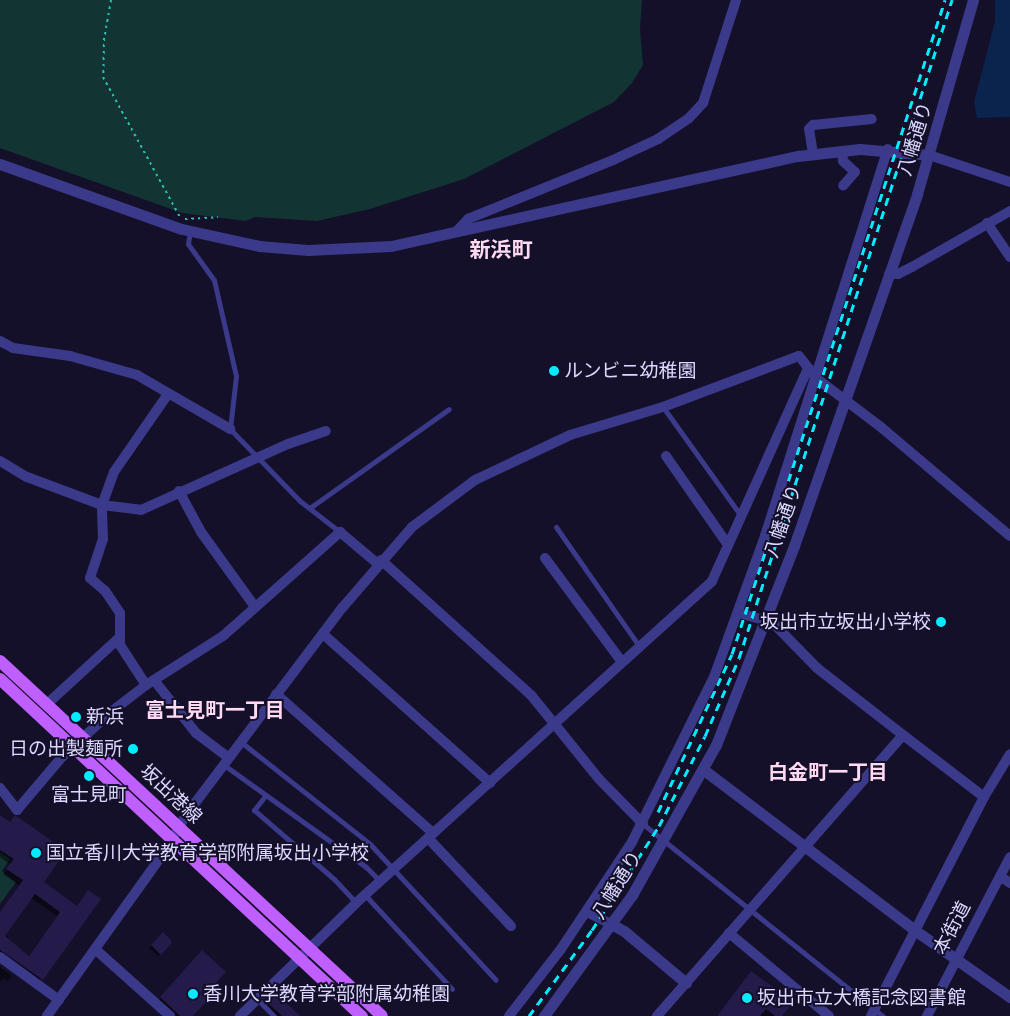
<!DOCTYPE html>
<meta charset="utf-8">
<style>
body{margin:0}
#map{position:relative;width:1010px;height:1016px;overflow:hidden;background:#141029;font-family:"PT Sans Narrow","Noto Sans JP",sans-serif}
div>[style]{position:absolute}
.green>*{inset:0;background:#123432}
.water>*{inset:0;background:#0b244d}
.shadow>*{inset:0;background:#0007}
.building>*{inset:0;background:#241b4b}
.path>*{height:2px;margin-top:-1px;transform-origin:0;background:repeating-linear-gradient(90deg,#2cbfb3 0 2.5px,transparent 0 6.5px)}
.service>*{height:5px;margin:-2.5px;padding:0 2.5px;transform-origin:2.5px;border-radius:2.5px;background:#3b398a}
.minor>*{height:10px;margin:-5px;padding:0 5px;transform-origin:5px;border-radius:5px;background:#3b398a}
.tertiary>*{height:11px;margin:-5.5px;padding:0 5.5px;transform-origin:5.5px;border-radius:5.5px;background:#3b398a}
.primary>*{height:12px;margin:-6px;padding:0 6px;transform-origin:6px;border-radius:6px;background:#c05fff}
.rail>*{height:3px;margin-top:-1.5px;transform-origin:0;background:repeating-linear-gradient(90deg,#04eaff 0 8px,transparent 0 14px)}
.dots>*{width:14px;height:14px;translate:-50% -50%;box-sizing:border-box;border:2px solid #141029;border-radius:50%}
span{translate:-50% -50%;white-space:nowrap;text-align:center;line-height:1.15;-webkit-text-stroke:4px #141029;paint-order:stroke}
.street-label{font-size:19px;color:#dcd8ff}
.poi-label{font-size:19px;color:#dcd8ff}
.left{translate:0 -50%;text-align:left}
.right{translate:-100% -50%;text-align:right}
.neighbourhood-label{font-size:20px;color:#ffdaf2;font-weight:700}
.quarter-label{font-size:21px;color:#ffdaf2;font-weight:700}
</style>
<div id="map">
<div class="green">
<div style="clip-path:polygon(0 0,642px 0,640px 29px,643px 65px,632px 83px,614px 102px,464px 179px,370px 209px,317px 221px,255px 217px,246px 221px,182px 213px,0 148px)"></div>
<div style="clip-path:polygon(0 852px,10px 859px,2px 871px,16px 882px,0 904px)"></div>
</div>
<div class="water">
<div style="clip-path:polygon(995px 0,1010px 0,1010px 117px,977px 118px,974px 102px,995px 21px)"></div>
</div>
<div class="shadow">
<div style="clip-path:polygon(evenodd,14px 817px,42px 883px,76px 907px,38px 983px,0 957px,0 913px,19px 885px,3px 874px,10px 864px,0 857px,0 821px,9px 823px,14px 817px,31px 898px,57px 916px,28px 957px,11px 944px,6px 933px,31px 898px)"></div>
<div style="clip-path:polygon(163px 934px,169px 944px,158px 956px,149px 948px)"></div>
<div style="clip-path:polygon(198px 956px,207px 990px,191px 1016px,173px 1016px,157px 1002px)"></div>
<div style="clip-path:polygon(0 967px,12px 976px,8px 981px,3px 978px,0 982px)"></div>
<div style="clip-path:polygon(751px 972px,781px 1016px,717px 1016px,746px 978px)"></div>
<div style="clip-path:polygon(277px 995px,299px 1016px,274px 1016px,265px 1008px)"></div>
</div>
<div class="building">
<div style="clip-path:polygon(evenodd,0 815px,10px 822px,14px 816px,18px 817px,66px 851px,44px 882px,77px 906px,88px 890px,101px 899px,43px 980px,0 950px,0 912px,23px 880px,6px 869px,14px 859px,0 850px,0 815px,35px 894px,60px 912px,29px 956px,5px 936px,35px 894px)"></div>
<div style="clip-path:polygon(163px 932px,171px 940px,171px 944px,161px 955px,151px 945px)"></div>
<div style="clip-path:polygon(202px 950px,226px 972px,209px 990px,213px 994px,193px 1016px,180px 1016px,160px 997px)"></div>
<div style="clip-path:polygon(751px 971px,793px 1002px,782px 1016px,775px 1016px,766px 1009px,760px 1016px,717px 1016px)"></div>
<div style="clip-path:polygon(277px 994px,300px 1016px,282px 1016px,268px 1003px)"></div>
</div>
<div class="path">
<div style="left:111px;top:0;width:39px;rotate:100deg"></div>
<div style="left:104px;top:38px;width:39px;rotate:91deg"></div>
<div style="left:103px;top:77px;width:160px;rotate:61.2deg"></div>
<div style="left:185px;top:219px;width:33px;rotate:-3deg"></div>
</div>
<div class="service">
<div style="left:190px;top:231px;width:13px;rotate:99deg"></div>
<div style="left:188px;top:244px;width:44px;rotate:54.2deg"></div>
<div style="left:214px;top:280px;width:98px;rotate:77.1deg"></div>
<div style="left:236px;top:376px;width:53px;rotate:96.5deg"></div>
<div style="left:230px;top:429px;width:100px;rotate:45.8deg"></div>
<div style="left:300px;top:501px;width:51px;rotate:37.8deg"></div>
<div style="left:663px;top:407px;width:134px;rotate:54.4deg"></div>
<div style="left:311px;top:507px;width:169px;rotate:-35.4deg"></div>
<div style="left:556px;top:527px;width:145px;rotate:55.1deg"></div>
<div style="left:241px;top:742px;width:164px;rotate:38.3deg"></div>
<div style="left:370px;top:844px;width:185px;rotate:47.2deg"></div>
<div style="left:224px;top:765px;width:175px;rotate:35.7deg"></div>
<div style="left:366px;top:867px;width:20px;rotate:45deg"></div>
<div style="left:265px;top:796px;width:18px;rotate:128deg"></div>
<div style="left:254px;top:810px;width:106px;rotate:40.8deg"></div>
<div style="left:334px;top:879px;width:33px;rotate:47deg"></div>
<div style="left:643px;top:824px;width:307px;rotate:38.7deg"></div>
<div style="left:365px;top:895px;width:128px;rotate:47.2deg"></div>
<div style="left:257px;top:999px;width:24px;rotate:45deg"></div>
</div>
<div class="minor">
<div style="left:842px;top:151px;width:10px;rotate:84deg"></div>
<div style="left:843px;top:161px;width:16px;rotate:43deg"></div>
<div style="left:855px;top:172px;width:18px;rotate:131deg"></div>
<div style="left:813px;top:154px;width:25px;rotate:-99deg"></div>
<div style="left:809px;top:129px;width:6px;rotate:-45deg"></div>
<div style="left:813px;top:125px;width:59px;rotate:-5.8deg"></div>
<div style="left:929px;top:155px;width:85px;rotate:18.4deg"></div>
<div style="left:987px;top:223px;width:41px;rotate:55.9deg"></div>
<div style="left:456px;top:232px;width:18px;rotate:-47deg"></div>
<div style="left:468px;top:219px;width:157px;rotate:-22.1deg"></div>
<div style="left:613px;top:160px;width:50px;rotate:-25deg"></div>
<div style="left:658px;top:139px;width:37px;rotate:-34deg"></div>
<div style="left:689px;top:118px;width:21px;rotate:-47deg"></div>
<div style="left:703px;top:103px;width:108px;rotate:-72.2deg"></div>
<div style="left:889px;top:274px;width:9px"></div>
<div style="left:898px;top:274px;width:16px;rotate:-27deg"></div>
<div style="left:912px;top:267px;width:113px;rotate:-29.7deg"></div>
<div style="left:0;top:341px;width:15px;rotate:28deg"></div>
<div style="left:13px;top:348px;width:58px;rotate:8deg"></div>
<div style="left:70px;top:356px;width:70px;rotate:15.8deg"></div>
<div style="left:137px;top:375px;width:108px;rotate:30.1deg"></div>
<div style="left:666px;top:456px;width:108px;rotate:55.1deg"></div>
<div style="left:0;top:461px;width:31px;rotate:31deg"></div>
<div style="left:27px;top:477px;width:80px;rotate:20.5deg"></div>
<div style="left:102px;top:505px;width:39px;rotate:7deg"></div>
<div style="left:141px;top:510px;width:161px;rotate:-24.2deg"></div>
<div style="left:288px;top:444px;width:40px;rotate:-18.9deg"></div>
<div style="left:179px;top:491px;width:47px;rotate:61.8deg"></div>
<div style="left:201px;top:532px;width:92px;rotate:54.2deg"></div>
<div style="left:545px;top:558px;width:129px;rotate:53.5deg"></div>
<div style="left:381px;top:560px;width:202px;rotate:42deg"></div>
<div style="left:531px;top:695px;width:108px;rotate:51deg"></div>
<div style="left:599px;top:779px;width:63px;rotate:45.6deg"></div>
<div style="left:739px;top:613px;width:35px;rotate:16deg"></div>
<div style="left:773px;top:623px;width:63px;rotate:45.6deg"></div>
<div style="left:817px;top:668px;width:109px;rotate:37.9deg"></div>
<div style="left:323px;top:634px;width:224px;rotate:41.7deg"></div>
<div style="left:154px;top:680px;width:68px;rotate:51.6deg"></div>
<div style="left:196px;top:733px;width:41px;rotate:37.1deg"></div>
<div style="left:146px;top:685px;width:48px;rotate:-123deg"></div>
<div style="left:120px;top:645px;width:32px;rotate:-90deg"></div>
<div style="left:120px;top:613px;width:27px;rotate:-124deg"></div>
<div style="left:105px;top:591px;width:20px;rotate:-139deg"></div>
<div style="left:90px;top:578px;width:41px;rotate:-71.6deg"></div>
<div style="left:103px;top:539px;width:34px;rotate:-92deg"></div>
<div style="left:102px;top:505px;width:35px;rotate:-70deg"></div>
<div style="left:114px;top:472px;width:95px;rotate:-55.3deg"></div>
<div style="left:276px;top:694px;width:210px;rotate:41.5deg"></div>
<div style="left:47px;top:704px;width:98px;rotate:-42.5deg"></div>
<div style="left:0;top:788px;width:28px;rotate:52deg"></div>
<div style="left:17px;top:810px;width:70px;rotate:-49.7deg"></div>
<div style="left:62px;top:757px;width:67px;rotate:-42.6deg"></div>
<div style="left:111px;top:712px;width:44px;rotate:-37.6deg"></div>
<div style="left:146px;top:685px;width:91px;rotate:-32.5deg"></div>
<div style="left:223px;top:636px;width:157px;rotate:-41.6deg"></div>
<div style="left:340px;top:532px;width:50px;rotate:40.1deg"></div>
<div style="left:428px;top:838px;width:121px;rotate:46.7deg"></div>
<div style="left:1000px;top:876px;width:12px;rotate:35deg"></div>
<div style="left:587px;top:912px;width:29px;rotate:27deg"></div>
<div style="left:729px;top:933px;width:130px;rotate:39.7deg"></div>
<div style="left:95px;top:949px;width:101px;rotate:41.8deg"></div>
<div style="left:0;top:957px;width:73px;rotate:36.1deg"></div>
<div style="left:47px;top:1016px;width:203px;rotate:-54.4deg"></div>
<div style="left:165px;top:851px;width:42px;rotate:-59.7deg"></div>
<div style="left:186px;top:815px;width:261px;rotate:-53deg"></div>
<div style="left:343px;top:607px;width:106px;rotate:-49.2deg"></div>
<div style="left:412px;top:527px;width:79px;rotate:-36.7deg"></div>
<div style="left:475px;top:480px;width:105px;rotate:-25.3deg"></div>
<div style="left:570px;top:435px;width:97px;rotate:-16.8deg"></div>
<div style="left:663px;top:407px;width:145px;rotate:-20.6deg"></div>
<div style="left:799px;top:356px;width:28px;rotate:52deg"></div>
<div style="left:816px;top:378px;width:83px;rotate:37.1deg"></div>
<div style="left:882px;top:428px;width:167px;rotate:40.2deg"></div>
<div style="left:240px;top:1016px;width:162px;rotate:-44.2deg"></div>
<div style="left:356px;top:903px;width:480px;rotate:-42.1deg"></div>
<div style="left:712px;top:581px;width:234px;rotate:-65.7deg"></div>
<div style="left:509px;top:1016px;width:85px;rotate:-52.2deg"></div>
<div style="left:561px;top:949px;width:128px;rotate:-56.4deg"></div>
<div style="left:632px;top:842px;width:184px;rotate:-63.6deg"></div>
<div style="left:714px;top:677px;width:150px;rotate:-70.1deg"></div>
<div style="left:765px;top:536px;width:406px;rotate:-72.4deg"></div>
<div style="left:657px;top:1016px;width:373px;rotate:-48.8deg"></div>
<div style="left:903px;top:735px;width:102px;rotate:37.4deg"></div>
<div style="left:871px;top:1016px;width:246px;rotate:-62.7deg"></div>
<div style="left:984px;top:797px;width:50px;rotate:-58.8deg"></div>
<div style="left:927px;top:1016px;width:179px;rotate:-62.4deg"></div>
</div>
<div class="tertiary">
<div style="left:0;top:164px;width:193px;rotate:19.7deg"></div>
<div style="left:182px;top:229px;width:79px;rotate:12.4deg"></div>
<div style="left:259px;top:246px;width:49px;rotate:4.7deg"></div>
<div style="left:308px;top:250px;width:83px;rotate:-2.8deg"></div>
<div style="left:391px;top:246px;width:417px;rotate:-12.5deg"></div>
<div style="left:798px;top:156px;width:62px;rotate:-6.4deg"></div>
<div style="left:860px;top:149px;width:69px;rotate:5deg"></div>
<div style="left:704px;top:770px;width:266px;rotate:37.2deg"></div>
<div style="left:916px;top:931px;width:115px;rotate:35.1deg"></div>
<div style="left:613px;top:925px;width:13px;rotate:29deg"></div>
<div style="left:624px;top:931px;width:81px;rotate:40deg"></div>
<div style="left:544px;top:1016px;width:150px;rotate:-54deg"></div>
<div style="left:632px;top:895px;width:172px;rotate:-60.8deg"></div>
<div style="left:716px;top:745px;width:214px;rotate:-68.6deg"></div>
<div style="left:794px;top:546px;width:373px;rotate:-70.7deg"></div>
<div style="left:917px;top:194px;width:202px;rotate:-73.9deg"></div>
</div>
<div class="primary">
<div style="left:0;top:661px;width:521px;rotate:42.9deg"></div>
<div style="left:0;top:679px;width:495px;rotate:43deg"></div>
</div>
<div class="rail">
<div style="left:658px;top:812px;width:174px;rotate:-64.9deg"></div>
<div style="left:732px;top:654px;width:688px;rotate:-71.96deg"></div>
<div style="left:529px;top:1016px;width:107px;rotate:-53.8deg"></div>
<div style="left:592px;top:930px;width:124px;rotate:-57.2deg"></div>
<div style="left:659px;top:826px;width:101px;rotate:-62.9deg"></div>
<div style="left:705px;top:736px;width:85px;rotate:-66.4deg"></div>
<div style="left:739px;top:658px;width:692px;rotate:-72.06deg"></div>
</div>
<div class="dots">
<div style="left:554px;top:371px;background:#04eaff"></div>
<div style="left:941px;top:622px;background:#04eaff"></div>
<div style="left:76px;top:717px;background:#04eaff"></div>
<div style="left:133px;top:749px;background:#04eaff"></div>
<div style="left:89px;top:776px;background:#04eaff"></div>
<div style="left:36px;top:853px;background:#04eaff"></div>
<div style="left:193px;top:994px;background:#04eaff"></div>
<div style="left:747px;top:998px;background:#04eaff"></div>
</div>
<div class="street-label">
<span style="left:915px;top:139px;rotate:-73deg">八幡通り</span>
<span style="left:783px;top:521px;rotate:-71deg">八幡通り</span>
<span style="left:171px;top:794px;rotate:43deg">坂出港線</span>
<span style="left:617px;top:885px;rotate:-58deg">八幡通り</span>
<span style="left:952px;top:928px;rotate:-62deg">本街道</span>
</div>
<div class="poi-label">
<span class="left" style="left:564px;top:371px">ルンビニ幼稚園</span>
<span class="right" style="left:931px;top:622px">坂出市立坂出小学校</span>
<span class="left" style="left:86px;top:717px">新浜</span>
<span class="right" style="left:123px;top:749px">日の出製麺所</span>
<span style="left:89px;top:795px">富士見町</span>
<span class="left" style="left:46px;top:853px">国立香川大学教育学部附属坂出小学校</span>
<span class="left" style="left:203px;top:994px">香川大学教育学部附属幼稚園</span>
<span class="left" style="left:757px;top:998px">坂出市立大橋記念図書館</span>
</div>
<div class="neighbourhood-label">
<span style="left:215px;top:710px">富士見町一丁目</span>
<span style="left:828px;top:772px">白金町一丁目</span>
</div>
<div class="quarter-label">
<span style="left:501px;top:250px">新浜町</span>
</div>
</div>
